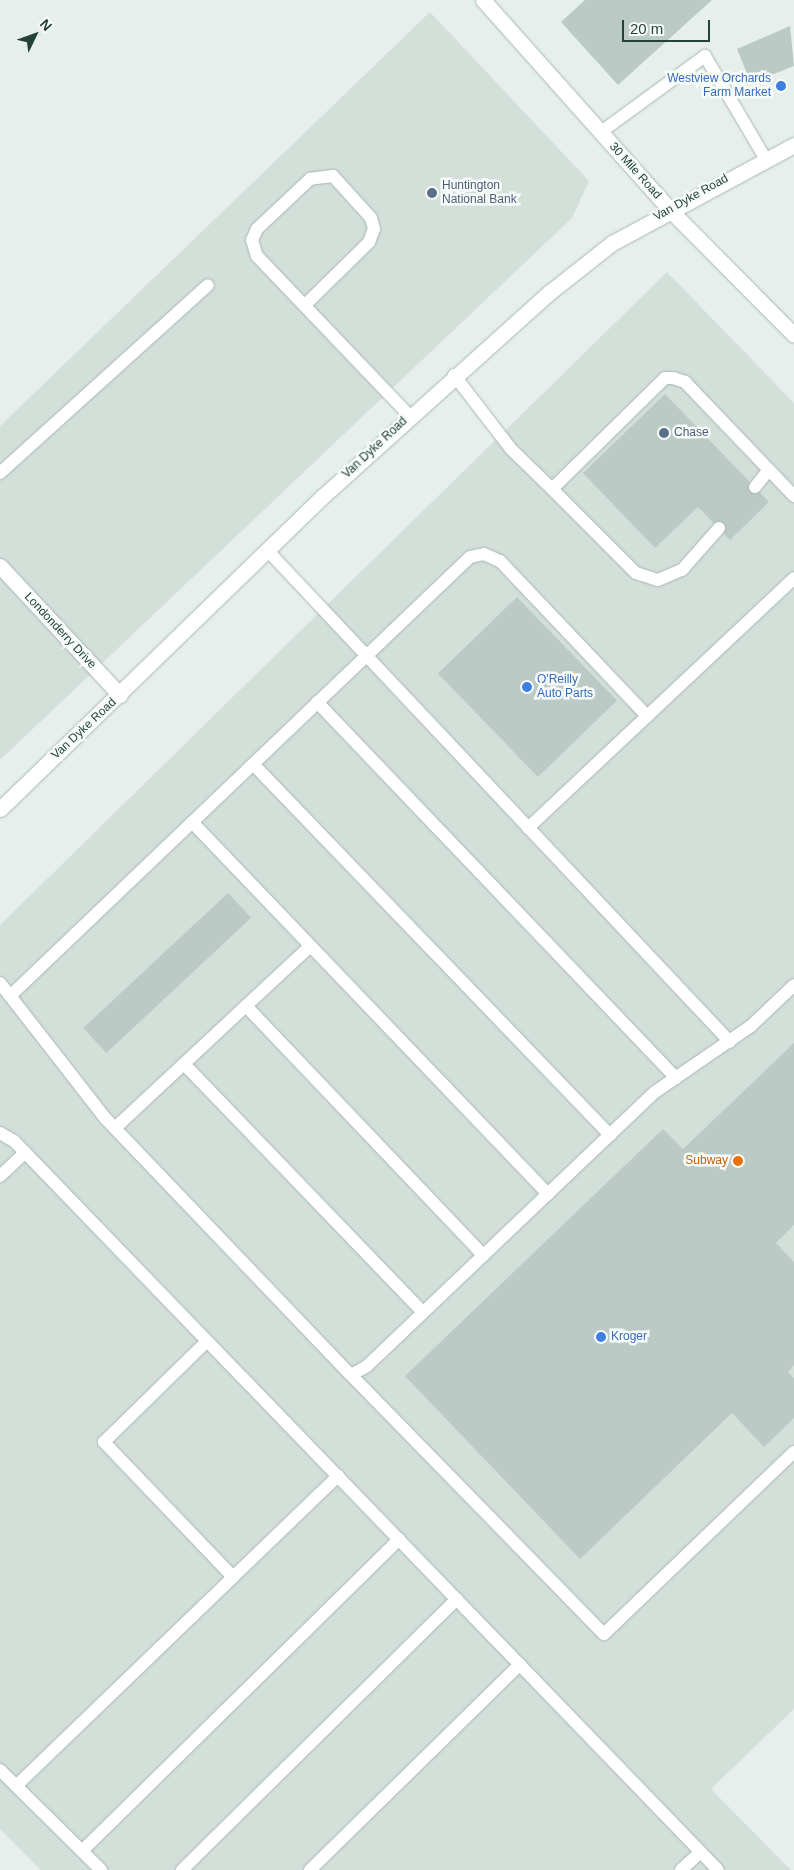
<!DOCTYPE html>
<style>
body{margin:0}
#map{position:relative;width:794px;height:1870px;overflow:hidden;background:#e6efeb;font-family:Arial,sans-serif}
div>[style]{position:absolute}
.built>*{inset:0;background:#d4dfda}
.building>*{inset:0;background:#bbcac4;transform-origin:0 0}
.roads{filter:drop-shadow(0 0 1px #a8b8b2) drop-shadow(0 0 1px #a8b8b2)}
.service>*{height:12px;margin:-6px;padding:0 6px;transform-origin:6px;border-radius:6px;background:#fff}
.minor>*{height:15px;margin:-7.5px;padding:0 7.5px;transform-origin:7.5px;border-radius:7.5px;background:#fff}
.tertiary>*{height:15px;margin:-7.5px;padding:0 7.5px;transform-origin:7.5px;border-radius:7.5px;background:#fff}
.secondary>*{height:15px;margin:-7.5px;padding:0 7.5px;transform-origin:7.5px;border-radius:7.5px;background:#fff}
.dots>*{width:14px;height:14px;translate:-50% -50%;box-sizing:border-box;border:2px solid #f7fbf9;border-radius:50%}
span{translate:-50% -50%;white-space:nowrap;text-align:center;line-height:1.15;-webkit-text-stroke:5px #f7fbf9;paint-order:stroke}
.shop-label{font-size:12px;color:#366cbe}
.right{translate:-100% -50%;text-align:right}
.left{translate:0 -50%;text-align:left}
.street-label{font-size:12px;color:#24423a}
.service-label{font-size:12px;color:#4e5e75}
.food-label{font-size:12px;color:#c56008}
.north{position:absolute;left:10px;top:10px;width:50px;height:50px;-webkit-text-stroke:4px #f7fbf9;paint-order:stroke;rotate:48deg;font-size:14px;font-weight:700;line-height:20px;text-align:center;color:#24423a}
.north::after{content:'';display:block;margin:auto;width:18px;height:22px;background:#24423a;clip-path:polygon(50% 0,100% 100%,50% 72%,0 100%)}
.scale{position:absolute;left:622px;top:20px;width:88px;height:22px;box-sizing:border-box;border:2px solid #24423a;border-top:0;padding-left:6px;font-size:15px;line-height:18px;white-space:nowrap;color:#24423a;-webkit-text-stroke:4px #f7fbf9;paint-order:stroke}
</style>
<div id="map">
<div class="built">
<div style="clip-path:polygon(430px 12px,589px 181px,572px 218px,0 760px,0 426px)"></div>
<div style="clip-path:polygon(667px 272px,794px 403px,794px 1709px,711px 1789px,791px 1870px,41px 1870px,0 1829px,0 925px)"></div>
</div>
<div class="building">
<div style="clip-path:polygon(585px 0,712px 0,618px 85px,561px 22px)"></div>
<div style="clip-path:polygon(790px 26px,794px 66px,751px 83px,737px 49px)"></div>
<div style="clip-path:polygon(665px 394px,769px 502px,730px 540px,698px 507px,655px 548px,583px 473px)"></div>
<div style="left:517px;top:597px;width:144px;height:110px;rotate:46deg"></div>
<div style="left:228px;top:893px;width:34px;height:198px;rotate:47deg"></div>
<div style="clip-path:polygon(794px 1043px,794px 1225px,776px 1243px,794px 1262px,794px 1365px,788px 1372px,794px 1378px,794px 1418px,764px 1447px,732px 1413px,580px 1559px,405px 1376px,663px 1129px,683px 1149px)"></div>
</div>
<div class="roads">
<div class="service">
<div style="left:601px;top:132px;width:129px;rotate:-36.2deg"></div>
<div style="left:705px;top:56px;width:118px;rotate:59.5deg"></div>
<div style="left:305px;top:305px;width:90px;rotate:-44.5deg"></div>
<div style="left:369px;top:242px;width:14px;rotate:-69deg"></div>
<div style="left:374px;top:229px;width:11px;rotate:-105deg"></div>
<div style="left:371px;top:218px;width:57px;rotate:-132.1deg"></div>
<div style="left:333px;top:176px;width:23px;rotate:173deg"></div>
<div style="left:310px;top:179px;width:73px;rotate:136.7deg"></div>
<div style="left:257px;top:229px;width:12px;rotate:114deg"></div>
<div style="left:252px;top:240px;width:17px;rotate:73deg"></div>
<div style="left:257px;top:256px;width:221px;rotate:46.3deg"></div>
<div style="left:454px;top:375px;width:93px;rotate:52.4deg"></div>
<div style="left:511px;top:449px;width:57px;rotate:44.3deg"></div>
<div style="left:552px;top:489px;width:158px;rotate:-44.5deg"></div>
<div style="left:665px;top:378px;width:8px"></div>
<div style="left:673px;top:378px;width:13px;rotate:18deg"></div>
<div style="left:685px;top:382px;width:158px;rotate:46.3deg"></div>
<div style="left:0;top:473px;width:280px;rotate:-42.1deg"></div>
<div style="left:755px;top:487px;width:22px;rotate:-51deg"></div>
<div style="left:552px;top:489px;width:119px;rotate:45deg"></div>
<div style="left:636px;top:573px;width:23px;rotate:18deg"></div>
<div style="left:658px;top:580px;width:26px;rotate:-23deg"></div>
<div style="left:682px;top:570px;width:56px;rotate:-48.6deg"></div>
<div style="left:268px;top:551px;width:674px;rotate:46.74deg"></div>
<div style="left:317px;top:702px;width:520px;rotate:46.32deg"></div>
<div style="left:253px;top:764px;width:515px;rotate:46.1deg"></div>
<div style="left:192px;top:822px;width:515px;rotate:46.26deg"></div>
<div style="left:528px;top:828px;width:365px;rotate:-43.2deg"></div>
<div style="left:0;top:983px;width:172px;rotate:52.1deg"></div>
<div style="left:106px;top:1119px;width:354px;rotate:46.3deg"></div>
<div style="left:351px;top:1375px;width:18px;rotate:-29deg"></div>
<div style="left:367px;top:1366px;width:398px;rotate:-43.6deg"></div>
<div style="left:655px;top:1092px;width:116px;rotate:-34.5deg"></div>
<div style="left:751px;top:1026px;width:59px;rotate:-43.6deg"></div>
<div style="left:10px;top:996px;width:636px;rotate:-43.66deg"></div>
<div style="left:470px;top:557px;width:14px;rotate:-12deg"></div>
<div style="left:484px;top:554px;width:17px;rotate:24deg"></div>
<div style="left:500px;top:561px;width:214px;rotate:46.5deg"></div>
<div style="left:246px;top:1006px;width:344px;rotate:46.4deg"></div>
<div style="left:184px;top:1064px;width:344px;rotate:46.1deg"></div>
<div style="left:115px;top:1128px;width:265px;rotate:-43deg"></div>
<div style="left:0;top:1133px;width:16px;rotate:30deg"></div>
<div style="left:14px;top:1141px;width:1013px;rotate:46deg"></div>
<div style="left:0;top:1176px;width:34px;rotate:-43deg"></div>
<div style="left:351px;top:1375px;width:362px;rotate:45.7deg"></div>
<div style="left:604px;top:1634px;width:263px;rotate:-43.8deg"></div>
<div style="left:233px;top:1577px;width:146px;rotate:-43.9deg"></div>
<div style="left:0;top:1770px;width:142px;rotate:44.7deg"></div>
<div style="left:16px;top:1786px;width:301px;rotate:-43.9deg"></div>
<div style="left:233px;top:1577px;width:187px;rotate:-133.7deg"></div>
<div style="left:104px;top:1442px;width:144px;rotate:-44.4deg"></div>
<div style="left:82px;top:1851px;width:445px;rotate:-44.5deg"></div>
<div style="left:182px;top:1870px;width:386px;rotate:-44.6deg"></div>
<div style="left:310px;top:1870px;width:294px;rotate:-44.4deg"></div>
<div style="left:681px;top:1870px;width:26px;rotate:-43deg"></div>
</div>
<div class="minor">
<div style="left:0;top:566px;width:176px;rotate:47.1deg"></div>
</div>
<div class="tertiary">
<div style="left:483px;top:0;width:280px;rotate:48.3deg"></div>
</div>
<div class="secondary">
<div style="left:669px;top:209px;width:177px;rotate:45.2deg"></div>
<div style="left:0;top:809px;width:448px;rotate:-44.1deg"></div>
<div style="left:322px;top:497px;width:307px;rotate:-42deg"></div>
<div style="left:550px;top:292px;width:79px;rotate:-38.3deg"></div>
<div style="left:612px;top:243px;width:207px;rotate:-28.3deg"></div>
</div>
</div>
<div class="dots">
<div style="left:781px;top:86px;background:#3f7fe0"></div>
<div style="left:432px;top:193px;background:#5c6f8a"></div>
<div style="left:664px;top:433px;background:#5c6f8a"></div>
<div style="left:527px;top:687px;background:#3f7fe0"></div>
<div style="left:738px;top:1161px;background:#e8710a"></div>
<div style="left:601px;top:1337px;background:#3f7fe0"></div>
</div>
<div class="shop-label">
<span class="right" style="left:771px;top:86px">Westview Orchards<br>Farm Market</span>
<span class="left" style="left:537px;top:687px">O'Reilly<br>Auto Parts</span>
<span class="left" style="left:611px;top:1337px">Kroger</span>
</div>
<div class="street-label">
<span style="left:635px;top:171px;rotate:48deg">30 Mile Road</span>
<span style="left:691px;top:198px;rotate:-29deg">Van Dyke Road</span>
<span style="left:375px;top:448px;rotate:-43deg">Van Dyke Road</span>
<span style="left:60px;top:631px;rotate:47deg">Londonderry Drive</span>
<span style="left:84px;top:729px;rotate:-43deg">Van Dyke Road</span>
</div>
<div class="service-label">
<span class="left" style="left:442px;top:193px">Huntington<br>National Bank</span>
<span class="left" style="left:674px;top:433px">Chase</span>
</div>
<div class="food-label">
<span class="right" style="left:728px;top:1161px">Subway</span>
</div>
<div class="north">N</div>
<div class="scale">20 m</div>
</div>
